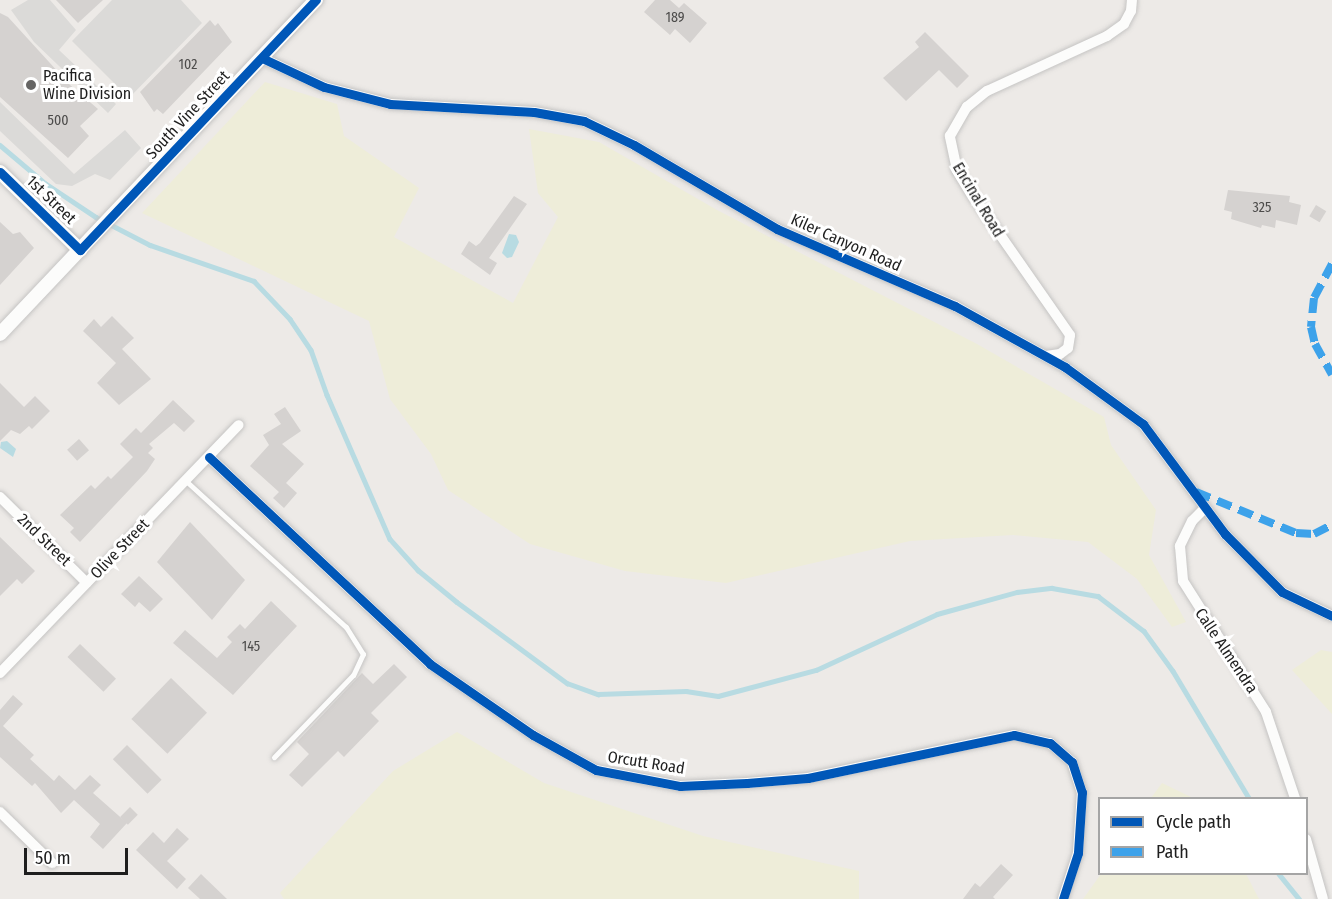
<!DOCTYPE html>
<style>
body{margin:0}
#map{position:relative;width:1332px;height:899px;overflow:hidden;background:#edeae7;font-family:"Fira Sans Condensed",sans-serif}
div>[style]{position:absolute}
.religious>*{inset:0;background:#dbdad8}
.farmland>*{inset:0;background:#eeedd9}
.water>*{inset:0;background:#b8dbe2}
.stream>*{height:4.5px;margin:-2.25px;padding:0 2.25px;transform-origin:2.25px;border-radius:2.25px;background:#b8dbe2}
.building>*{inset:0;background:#d5d2d0;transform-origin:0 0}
.roads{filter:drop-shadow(0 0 2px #c5c4c3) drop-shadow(0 0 2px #c5c4c3)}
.service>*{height:5px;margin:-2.5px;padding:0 2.5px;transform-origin:2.5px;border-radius:2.5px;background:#fcfcfb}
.minor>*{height:10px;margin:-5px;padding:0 5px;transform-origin:5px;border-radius:5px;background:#fcfcfb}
.tertiary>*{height:14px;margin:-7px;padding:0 7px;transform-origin:7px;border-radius:7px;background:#fcfcfb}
.quiet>*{height:8px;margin-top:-4px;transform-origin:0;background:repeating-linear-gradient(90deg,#3da2ea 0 15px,transparent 0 23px)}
.cycleway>*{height:9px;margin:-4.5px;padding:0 4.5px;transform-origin:4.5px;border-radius:4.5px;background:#0057b8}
.dots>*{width:16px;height:16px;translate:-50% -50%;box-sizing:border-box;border:3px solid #fff;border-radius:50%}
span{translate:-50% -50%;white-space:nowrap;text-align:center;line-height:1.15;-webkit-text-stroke:6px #fff;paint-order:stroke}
.number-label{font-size:14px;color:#4c4b4a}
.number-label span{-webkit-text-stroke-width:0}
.poi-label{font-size:16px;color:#1e1e1e}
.left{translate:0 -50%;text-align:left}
.street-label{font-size:16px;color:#1e1e1e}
.legend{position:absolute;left:1098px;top:797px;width:210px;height:78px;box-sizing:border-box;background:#fff;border:2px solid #a5a5a5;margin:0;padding:8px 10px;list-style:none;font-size:18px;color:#1e1e1e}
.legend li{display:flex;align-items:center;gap:12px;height:30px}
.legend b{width:30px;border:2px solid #a5a5a5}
.scale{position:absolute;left:24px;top:848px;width:104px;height:27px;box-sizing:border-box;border:3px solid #1e1e1e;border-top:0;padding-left:8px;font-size:18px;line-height:21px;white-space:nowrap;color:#1e1e1e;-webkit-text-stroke:4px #fff;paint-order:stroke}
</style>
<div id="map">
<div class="religious">
<div style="clip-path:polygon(28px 0,50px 0,76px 30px,59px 50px,116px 104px,108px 113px,34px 42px,11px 10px)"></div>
<div style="clip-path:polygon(112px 0,181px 0,202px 23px,129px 98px,72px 41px)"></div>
<div style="clip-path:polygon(0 102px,74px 174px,125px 130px,141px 148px,110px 180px,95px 174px,72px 186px,56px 184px,0 131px)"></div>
</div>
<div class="farmland">
<div style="clip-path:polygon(265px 82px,337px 104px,344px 136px,419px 188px,394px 237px,513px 303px,558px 217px,538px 193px,529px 129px,599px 142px,717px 210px,977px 344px,1104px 417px,1111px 445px,1156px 510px,1149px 555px,1186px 622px,1172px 627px,1137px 579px,1088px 542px,1013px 535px,910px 541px,726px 583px,625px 571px,530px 544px,448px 490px,431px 454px,390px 399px,369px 321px,142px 213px)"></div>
<div style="clip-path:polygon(1321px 650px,1332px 652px,1332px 714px,1292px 670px)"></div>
<div style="clip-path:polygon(457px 732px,544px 783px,703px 836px,859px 871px,859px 899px,284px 899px,280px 893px,393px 771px)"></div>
<div style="clip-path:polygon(1162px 783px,1193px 798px,1151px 798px)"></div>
<div style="clip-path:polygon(1101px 874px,1246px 874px,1259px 899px,1083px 899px)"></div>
</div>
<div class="water">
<div style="clip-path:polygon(509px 234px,516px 235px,519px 242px,512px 257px,507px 258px,502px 253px)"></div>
<div style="clip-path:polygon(7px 441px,16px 449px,13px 457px,0 448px,1px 442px)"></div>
</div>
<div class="stream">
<div style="left:0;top:145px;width:59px;rotate:40.2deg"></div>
<div style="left:45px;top:183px;width:61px;rotate:33.7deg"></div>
<div style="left:96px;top:217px;width:61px;rotate:27.4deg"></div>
<div style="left:150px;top:245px;width:110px;rotate:19.1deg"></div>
<div style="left:254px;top:281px;width:52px;rotate:46.5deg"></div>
<div style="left:290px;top:319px;width:37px;rotate:56deg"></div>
<div style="left:311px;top:350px;width:48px;rotate:70.4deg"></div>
<div style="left:327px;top:395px;width:157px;rotate:66.4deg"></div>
<div style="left:390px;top:539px;width:42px;rotate:47.9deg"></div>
<div style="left:418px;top:570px;width:50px;rotate:39.4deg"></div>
<div style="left:457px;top:602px;width:137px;rotate:36.4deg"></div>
<div style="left:567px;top:683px;width:33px;rotate:20deg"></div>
<div style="left:598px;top:694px;width:88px;rotate:-2deg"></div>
<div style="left:686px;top:691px;width:32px;rotate:9deg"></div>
<div style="left:718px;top:696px;width:101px;rotate:-14.9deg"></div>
<div style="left:816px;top:670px;width:133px;rotate:-24.8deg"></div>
<div style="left:937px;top:614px;width:83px;rotate:-15.4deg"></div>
<div style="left:1017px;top:592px;width:35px;rotate:-7deg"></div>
<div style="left:1052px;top:588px;width:47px;rotate:9.9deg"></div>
<div style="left:1098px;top:596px;width:58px;rotate:37.3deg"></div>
<div style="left:1144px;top:631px;width:49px;rotate:54.1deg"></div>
<div style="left:1173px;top:671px;width:148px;rotate:59.1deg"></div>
<div style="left:1279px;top:874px;width:32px;rotate:51deg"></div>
</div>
<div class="building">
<div style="clip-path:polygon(56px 0,103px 0,78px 23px)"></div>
<div style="clip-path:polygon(655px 0,670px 0,679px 8px,684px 3px,707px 23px,690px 43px,675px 29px,670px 35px,644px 12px)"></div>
<div style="clip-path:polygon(0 13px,8px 17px,70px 85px,98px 109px,80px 126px,89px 136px,68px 158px,0 97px)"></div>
<div style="clip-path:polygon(210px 20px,215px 26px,218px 23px,232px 42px,163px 114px,157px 109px,154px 112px,140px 92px)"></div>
<div style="clip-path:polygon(925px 32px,969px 76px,957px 88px,939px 70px,906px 101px,883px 78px,919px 47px,915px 42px)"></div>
<div style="clip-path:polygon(1228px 190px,1290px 196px,1289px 202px,1301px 205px,1297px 225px,1276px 220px,1275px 228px,1262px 225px,1261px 228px,1231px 219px,1232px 212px,1224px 210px)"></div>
<div style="clip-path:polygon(514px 196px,527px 204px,489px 258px,497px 263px,490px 275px,461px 254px,469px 241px,476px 246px,480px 243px)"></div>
<div style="left:1316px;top:205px;width:12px;height:13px;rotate:31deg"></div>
<div style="clip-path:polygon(0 222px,13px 234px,20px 232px,34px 248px,0 285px)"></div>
<div style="clip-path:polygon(112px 316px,134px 338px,122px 349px,151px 379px,119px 405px,97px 383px,116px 363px,83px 331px,94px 319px,101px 327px)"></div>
<div style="clip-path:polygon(0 383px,24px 407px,35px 396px,50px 411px,32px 429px,29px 426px,20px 434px,11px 430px,0 441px)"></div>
<div style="clip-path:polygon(173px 400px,195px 421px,184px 432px,174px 423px,149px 444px,153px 448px,148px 453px,155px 459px,147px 471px,80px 542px,70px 532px,74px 528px,60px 515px,91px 485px,95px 489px,108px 476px,111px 479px,133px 457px,120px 444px,136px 428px,141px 433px)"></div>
<div style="clip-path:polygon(285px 407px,301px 431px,282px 444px,304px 464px,286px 483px,297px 493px,284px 508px,273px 498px,279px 492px,250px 466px,269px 445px,263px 435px,281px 424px,274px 414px)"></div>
<div style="left:79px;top:439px;width:15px;height:16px;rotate:48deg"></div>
<div style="clip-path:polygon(190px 522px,245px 580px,212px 620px,157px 562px)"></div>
<div style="clip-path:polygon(0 537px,35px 571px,22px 584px,17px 579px,0 596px)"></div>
<div style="clip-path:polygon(139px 576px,163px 599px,150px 612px,139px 602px,135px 607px,121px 594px)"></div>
<div style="clip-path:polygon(271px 601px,297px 626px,233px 695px,173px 643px,185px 630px,217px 658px,232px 642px,227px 637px,240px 624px,245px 629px)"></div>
<div style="left:80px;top:644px;width:50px;height:18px;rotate:44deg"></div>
<div style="clip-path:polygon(394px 664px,407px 677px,371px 713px,379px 721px,344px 757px,338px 751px,302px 787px,289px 775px,309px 754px,297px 742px,362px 673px,373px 684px)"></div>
<div style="left:171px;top:678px;width:50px;height:57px;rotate:44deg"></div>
<div style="clip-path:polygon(13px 695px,23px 704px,3px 726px,34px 755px,30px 759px,54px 781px,59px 775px,75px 790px,90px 775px,101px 785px,93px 793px,127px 823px,103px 849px,90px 837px,100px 824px,74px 800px,61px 813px,35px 783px,32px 786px,0 757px,0 710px)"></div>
<div style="left:127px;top:745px;width:49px;height:20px;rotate:45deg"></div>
<div style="left:130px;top:807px;width:11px;height:14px;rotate:45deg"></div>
<div style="clip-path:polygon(177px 828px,189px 839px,167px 861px,186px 879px,177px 889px,136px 850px,153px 832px,164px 843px)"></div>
<div style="clip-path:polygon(1001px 864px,1013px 875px,993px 897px,995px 899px,963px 899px,975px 883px,980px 887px)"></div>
<div style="clip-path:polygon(201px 874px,227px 899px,200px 899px,188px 888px)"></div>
</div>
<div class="roads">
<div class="service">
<div style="left:186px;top:481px;width:217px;rotate:42.4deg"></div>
<div style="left:346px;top:627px;width:32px;rotate:58deg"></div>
<div style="left:363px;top:654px;width:23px;rotate:115deg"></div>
<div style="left:353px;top:675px;width:114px;rotate:133.9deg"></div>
</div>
<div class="minor">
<div style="left:262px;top:58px;width:68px;rotate:25.1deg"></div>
<div style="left:324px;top:87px;width:68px;rotate:14.4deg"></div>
<div style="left:390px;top:104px;width:144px;rotate:3.2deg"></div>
<div style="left:534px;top:112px;width:51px;rotate:10.2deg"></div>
<div style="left:584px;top:121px;width:55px;rotate:25.6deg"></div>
<div style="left:634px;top:145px;width:166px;rotate:30.4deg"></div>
<div style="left:777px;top:229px;width:194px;rotate:23.4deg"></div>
<div style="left:955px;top:306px;width:126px;rotate:29deg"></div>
<div style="left:1065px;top:367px;width:97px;rotate:36.2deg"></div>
<div style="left:1143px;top:424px;width:137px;rotate:53.3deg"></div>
<div style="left:1225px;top:534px;width:81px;rotate:45.5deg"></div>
<div style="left:1282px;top:592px;width:55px;rotate:25.6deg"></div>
<div style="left:1046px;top:356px;width:14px;rotate:-8deg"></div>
<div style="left:1060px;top:354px;width:10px;rotate:-37deg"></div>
<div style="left:1068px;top:348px;width:13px;rotate:-81deg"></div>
<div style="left:1070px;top:335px;width:169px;rotate:-124.9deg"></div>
<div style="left:973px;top:196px;width:31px;rotate:-122deg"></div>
<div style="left:957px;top:170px;width:35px;rotate:-102deg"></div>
<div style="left:950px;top:136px;width:34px;rotate:-60deg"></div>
<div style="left:967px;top:107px;width:26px;rotate:-39deg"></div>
<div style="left:987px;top:91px;width:132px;rotate:-24.6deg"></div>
<div style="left:1107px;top:36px;width:21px;rotate:-35deg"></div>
<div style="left:1124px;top:24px;width:15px;rotate:-62deg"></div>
<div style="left:1131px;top:11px;width:11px;rotate:-85deg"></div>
<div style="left:209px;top:457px;width:303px;rotate:43.1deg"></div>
<div style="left:430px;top:664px;width:125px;rotate:34.6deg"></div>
<div style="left:533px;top:735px;width:72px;rotate:29.1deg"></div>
<div style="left:596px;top:770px;width:86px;rotate:10.8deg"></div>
<div style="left:680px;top:786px;width:67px;rotate:-2.6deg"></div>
<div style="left:747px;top:783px;width:61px;rotate:-4.7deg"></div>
<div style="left:808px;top:778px;width:210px;rotate:-11.8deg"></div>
<div style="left:1014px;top:735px;width:37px;rotate:13deg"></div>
<div style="left:1050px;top:743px;width:29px;rotate:41deg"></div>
<div style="left:1072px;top:762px;width:32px;rotate:72deg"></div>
<div style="left:1082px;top:792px;width:61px;rotate:93.8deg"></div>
<div style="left:1078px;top:853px;width:48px;rotate:108.1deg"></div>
<div style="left:0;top:497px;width:122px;rotate:44.7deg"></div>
<div style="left:1205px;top:508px;width:18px;rotate:135deg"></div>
<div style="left:1192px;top:521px;width:28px;rotate:116deg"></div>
<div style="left:1180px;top:546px;width:35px;rotate:85deg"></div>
<div style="left:1183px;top:581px;width:155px;rotate:57.6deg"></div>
<div style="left:1266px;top:712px;width:91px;rotate:71.4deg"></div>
<div style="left:0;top:673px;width:344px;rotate:-46.1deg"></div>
<div style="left:0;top:812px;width:73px;rotate:44.4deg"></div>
<div style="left:1306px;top:839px;width:62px;rotate:74.2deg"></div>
</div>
<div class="tertiary">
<div style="left:0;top:172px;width:112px;rotate:44.3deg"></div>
<div style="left:0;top:334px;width:460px;rotate:-46.6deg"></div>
</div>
</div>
<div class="quiet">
<div style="left:1332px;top:264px;width:38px;rotate:118deg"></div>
<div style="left:1314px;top:298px;width:29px;rotate:96deg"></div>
<div style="left:1311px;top:327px;width:17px;rotate:77deg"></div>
<div style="left:1315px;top:344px;width:35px;rotate:61deg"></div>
<div style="left:1196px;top:492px;width:108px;rotate:22.3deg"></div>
<div style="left:1296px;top:533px;width:18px;rotate:3deg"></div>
<div style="left:1314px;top:534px;width:20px;rotate:-27deg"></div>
</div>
<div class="cycleway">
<div style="left:262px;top:58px;width:68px;rotate:25.1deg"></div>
<div style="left:324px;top:87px;width:68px;rotate:14.4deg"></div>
<div style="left:390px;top:104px;width:144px;rotate:3.2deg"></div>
<div style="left:534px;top:112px;width:51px;rotate:10.2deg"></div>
<div style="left:584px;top:121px;width:55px;rotate:25.6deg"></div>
<div style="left:634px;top:145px;width:166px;rotate:30.4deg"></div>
<div style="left:777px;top:229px;width:194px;rotate:23.4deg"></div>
<div style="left:955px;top:306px;width:126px;rotate:29deg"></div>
<div style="left:1065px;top:367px;width:97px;rotate:36.2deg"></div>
<div style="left:1143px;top:424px;width:137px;rotate:53.3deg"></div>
<div style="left:1225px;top:534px;width:81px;rotate:45.5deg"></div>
<div style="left:1282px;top:592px;width:55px;rotate:25.6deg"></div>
<div style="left:0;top:172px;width:112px;rotate:44.3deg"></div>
<div style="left:80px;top:250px;width:344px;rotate:-46.7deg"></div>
<div style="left:209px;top:457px;width:303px;rotate:43.1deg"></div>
<div style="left:430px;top:664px;width:125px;rotate:34.6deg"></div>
<div style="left:533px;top:735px;width:72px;rotate:29.1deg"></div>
<div style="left:596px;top:770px;width:86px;rotate:10.8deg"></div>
<div style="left:680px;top:786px;width:67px;rotate:-2.6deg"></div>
<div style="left:747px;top:783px;width:61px;rotate:-4.7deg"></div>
<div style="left:808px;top:778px;width:210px;rotate:-11.8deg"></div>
<div style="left:1014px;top:735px;width:37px;rotate:13deg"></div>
<div style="left:1050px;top:743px;width:29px;rotate:41deg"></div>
<div style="left:1072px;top:762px;width:32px;rotate:72deg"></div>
<div style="left:1082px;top:792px;width:61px;rotate:93.8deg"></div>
<div style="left:1078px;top:853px;width:48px;rotate:108.1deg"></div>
</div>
<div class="dots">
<div style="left:31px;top:85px;background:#666564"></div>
</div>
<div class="number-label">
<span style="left:675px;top:18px">189</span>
<span style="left:188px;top:65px">102</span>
<span style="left:58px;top:121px">500</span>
<span style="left:1262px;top:208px">325</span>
<span style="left:251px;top:647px">145</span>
</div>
<div class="poi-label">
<span class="left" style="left:43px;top:85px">Pacifica<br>Wine Division</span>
</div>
<div class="street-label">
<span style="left:188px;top:115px;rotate:-47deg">South Vine Street</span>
<span style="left:51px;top:200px;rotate:44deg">1st Street</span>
<span style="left:978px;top:200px;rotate:59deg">Encinal Road</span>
<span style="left:846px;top:243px;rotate:24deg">Kiler Canyon Road</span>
<span style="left:44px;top:540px;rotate:44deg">2nd Street</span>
<span style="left:120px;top:549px;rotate:-46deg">Olive Street</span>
<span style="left:1226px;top:651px;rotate:56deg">Calle Almendra</span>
<span style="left:646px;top:763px;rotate:9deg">Orcutt Road</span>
</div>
<ul class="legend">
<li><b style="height:8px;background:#0057b8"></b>Cycle path</li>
<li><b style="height:8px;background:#3da2ea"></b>Path</li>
</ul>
<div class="scale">50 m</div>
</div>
